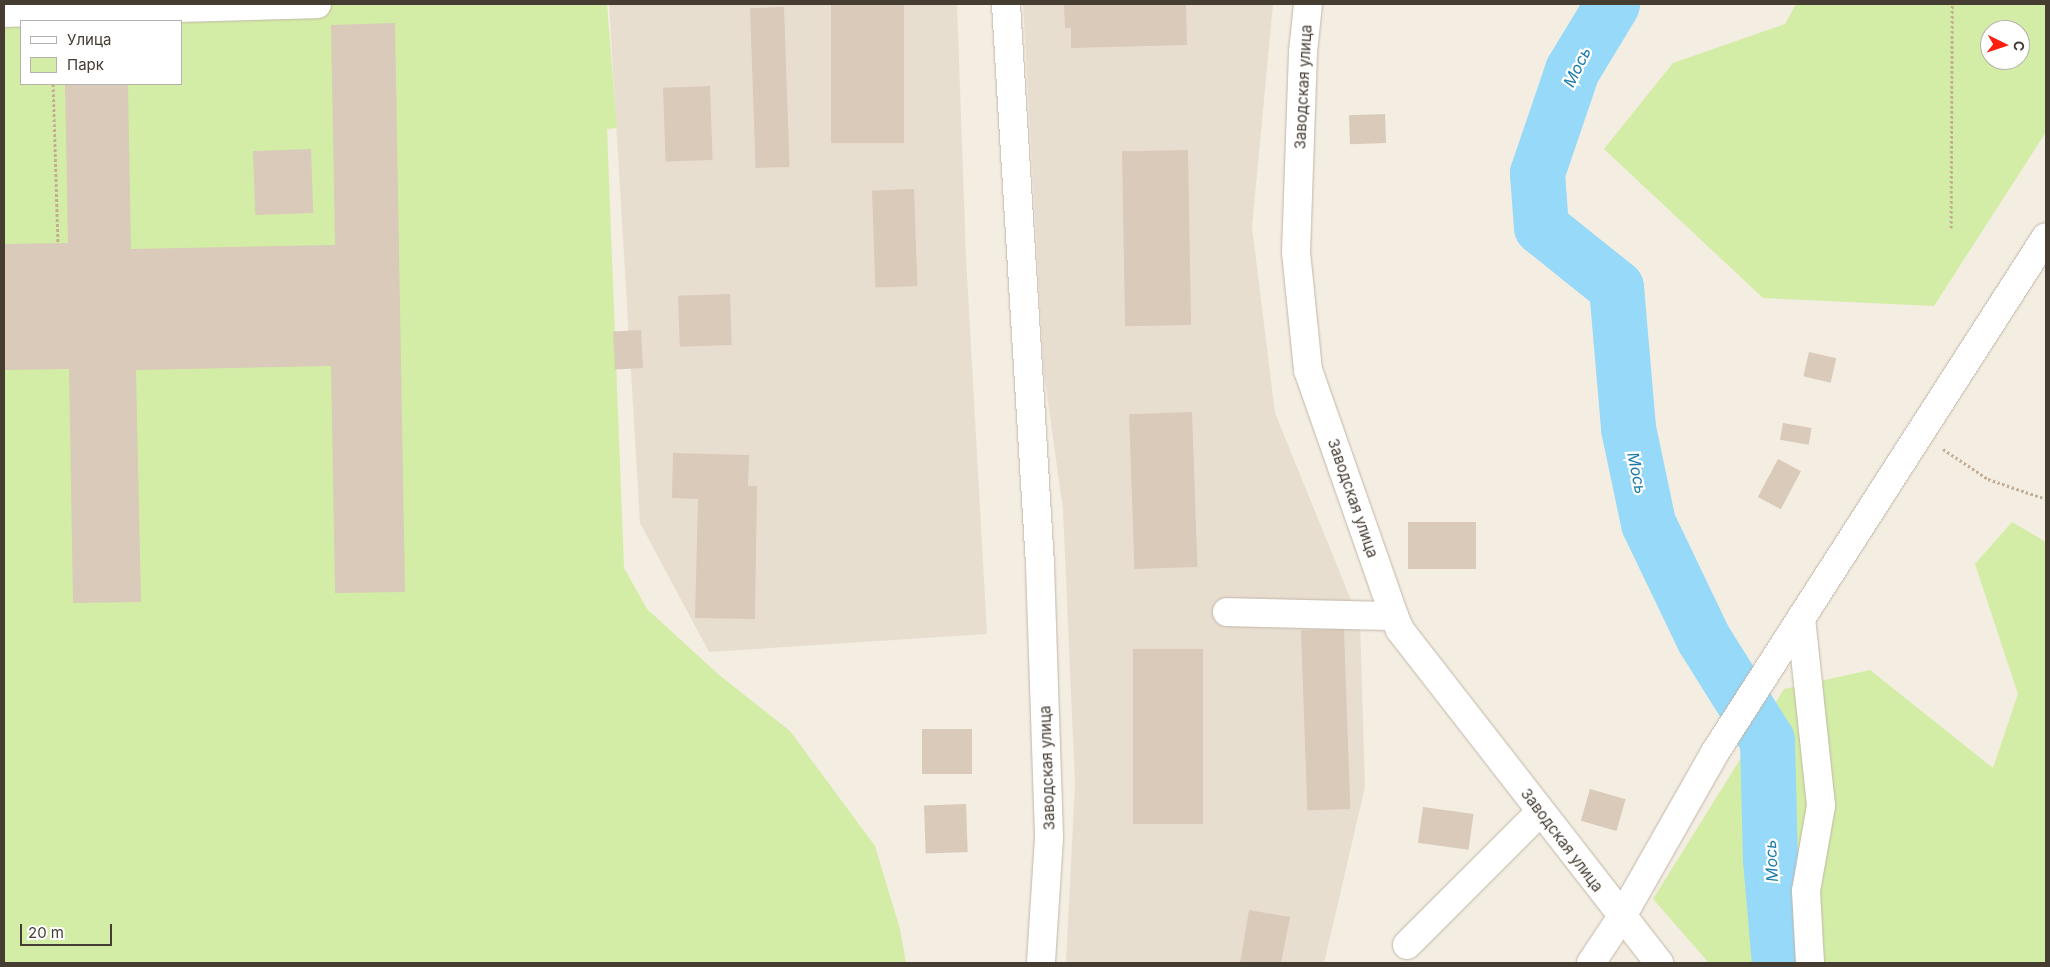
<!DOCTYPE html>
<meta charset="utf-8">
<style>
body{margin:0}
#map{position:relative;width:2050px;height:967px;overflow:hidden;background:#f3ede2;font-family:Inter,sans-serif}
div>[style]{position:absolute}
.residential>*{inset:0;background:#e8ded0}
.green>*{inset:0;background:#d3eda6}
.river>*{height:55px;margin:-27.5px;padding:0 27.5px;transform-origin:27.5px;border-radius:27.5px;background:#96d9f8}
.building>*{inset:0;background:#d9cab9;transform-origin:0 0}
.path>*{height:3px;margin-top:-1.5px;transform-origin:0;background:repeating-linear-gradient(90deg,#c3ae94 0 2.5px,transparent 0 5px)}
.roads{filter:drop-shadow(0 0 1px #c2b6a7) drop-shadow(0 0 1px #c2b6a7)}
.minor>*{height:28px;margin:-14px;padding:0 14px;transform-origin:14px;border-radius:14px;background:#fff}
span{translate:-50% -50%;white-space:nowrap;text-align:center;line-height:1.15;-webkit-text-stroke:4.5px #fff;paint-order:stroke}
.street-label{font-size:15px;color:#453c32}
.water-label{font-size:16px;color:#1e7cab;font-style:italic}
.frame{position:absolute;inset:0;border:5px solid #453c32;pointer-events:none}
.legend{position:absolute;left:20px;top:20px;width:162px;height:65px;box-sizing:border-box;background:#fff;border:1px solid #b5b1ad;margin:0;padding:6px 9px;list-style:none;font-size:15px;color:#453c32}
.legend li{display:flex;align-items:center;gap:10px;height:25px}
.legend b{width:25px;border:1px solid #b5b1ad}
.north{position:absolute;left:1980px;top:20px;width:50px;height:50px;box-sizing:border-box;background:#fff;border:1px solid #b5b1ad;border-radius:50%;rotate:94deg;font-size:14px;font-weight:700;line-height:20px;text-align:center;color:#453c32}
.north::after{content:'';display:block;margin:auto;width:18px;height:22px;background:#ff1d0d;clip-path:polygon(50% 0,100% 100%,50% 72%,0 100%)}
.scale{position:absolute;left:20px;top:924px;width:92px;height:22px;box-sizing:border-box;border:2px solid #453c32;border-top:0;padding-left:6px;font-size:15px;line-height:18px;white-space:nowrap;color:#453c32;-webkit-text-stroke:4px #fff;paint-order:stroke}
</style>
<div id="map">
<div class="residential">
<div style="clip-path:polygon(609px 4px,957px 4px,966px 257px,987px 634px,709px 652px,640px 523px)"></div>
<div style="clip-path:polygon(1023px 4px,1273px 4px,1252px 227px,1275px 413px,1360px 622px,1365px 787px,1324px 963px,1066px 963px,1075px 784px,1063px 510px,1044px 373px)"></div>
</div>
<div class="green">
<div style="clip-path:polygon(evenodd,4px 4px,607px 4px,617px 128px,607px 129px,624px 568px,647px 609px,718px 674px,790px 731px,875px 846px,900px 929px,906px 963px,4px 963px,4px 4px,21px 21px,181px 21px,181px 84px,21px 84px,21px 21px)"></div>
<div style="clip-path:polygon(evenodd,1796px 4px,2046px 4px,2046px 132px,1934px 306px,1763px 298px,1604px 149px,1673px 63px,1785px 24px,1796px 4px,1990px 30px,2020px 30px,2020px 60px,1990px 60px,1990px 30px)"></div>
<div style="clip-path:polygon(2012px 522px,2046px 542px,2046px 963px,1709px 963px,1653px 899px,1784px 689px,1870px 670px,1993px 768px,2018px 694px,1975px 564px)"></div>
</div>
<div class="river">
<div style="left:1612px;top:4px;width:77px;rotate:121.2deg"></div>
<div style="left:1572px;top:70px;width:109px;rotate:108.8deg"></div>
<div style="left:1537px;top:173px;width:54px;rotate:85.8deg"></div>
<div style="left:1541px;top:227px;width:96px;rotate:38.7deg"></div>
<div style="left:1616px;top:287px;width:142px;rotate:85.1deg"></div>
<div style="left:1628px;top:428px;width:97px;rotate:78.1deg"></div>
<div style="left:1648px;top:523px;width:127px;rotate:64.4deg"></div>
<div style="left:1703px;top:638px;width:120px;rotate:57.9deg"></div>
<div style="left:1767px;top:740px;width:119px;rotate:88.6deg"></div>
<div style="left:1770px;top:859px;width:104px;rotate:85.1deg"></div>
</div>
<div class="building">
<div style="left:831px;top:4px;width:73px;height:139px"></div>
<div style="clip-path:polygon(1064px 4px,1186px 4px,1187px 45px,1071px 48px,1071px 28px,1065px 28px)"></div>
<div style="left:784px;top:7px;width:160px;height:34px;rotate:88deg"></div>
<div style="clip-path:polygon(395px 23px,405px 592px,335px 593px,331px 366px,136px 370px,141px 602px,73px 603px,69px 369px,4px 370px,4px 244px,68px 243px,65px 84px,128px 84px,131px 249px,335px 245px,331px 25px)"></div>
<div style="left:710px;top:86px;width:74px;height:47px;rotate:88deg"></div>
<div style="left:1385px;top:114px;width:29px;height:36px;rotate:88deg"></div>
<div style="left:311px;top:149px;width:64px;height:58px;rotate:88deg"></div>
<div style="left:1188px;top:150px;width:175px;height:66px;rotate:89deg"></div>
<div style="left:914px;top:189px;width:97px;height:42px;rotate:88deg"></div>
<div style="left:730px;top:294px;width:51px;height:52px;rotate:88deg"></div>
<div style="left:641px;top:330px;width:38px;height:28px;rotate:87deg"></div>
<div style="left:1809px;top:352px;width:28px;height:25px;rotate:13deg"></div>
<div style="left:1192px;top:412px;width:155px;height:63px;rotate:88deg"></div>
<div style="left:1783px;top:423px;width:29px;height:17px;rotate:10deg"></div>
<div style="clip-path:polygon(673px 453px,749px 455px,748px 486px,757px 486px,755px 619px,695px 618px,698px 499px,672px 498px)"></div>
<div style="left:1778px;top:459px;width:26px;height:43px;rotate:28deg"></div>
<div style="left:1408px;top:522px;width:68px;height:47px"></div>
<div style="left:1344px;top:629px;width:180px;height:43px;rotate:88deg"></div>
<div style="left:1133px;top:649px;width:70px;height:175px"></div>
<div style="left:972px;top:729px;width:45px;height:50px;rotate:90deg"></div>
<div style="left:1590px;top:789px;width:37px;height:33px;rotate:16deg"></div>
<div style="left:966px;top:804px;width:48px;height:42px;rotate:88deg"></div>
<div style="left:1423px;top:807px;width:51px;height:36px;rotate:8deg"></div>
<div style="clip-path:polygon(1249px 910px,1290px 917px,1281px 963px,1240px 963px)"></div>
</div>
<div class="path">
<div style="left:53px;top:84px;width:159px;rotate:88.2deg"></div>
<div style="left:1951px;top:228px;width:224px;rotate:-89.7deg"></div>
<div style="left:1943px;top:449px;width:54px;rotate:33.7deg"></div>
<div style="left:1988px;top:479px;width:61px;rotate:19deg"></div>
</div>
<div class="roads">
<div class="minor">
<div style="left:1006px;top:4px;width:562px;rotate:86.53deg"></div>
<div style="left:1040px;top:565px;width:273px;rotate:88.1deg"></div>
<div style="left:1049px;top:838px;width:125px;rotate:93.7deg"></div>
<div style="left:1308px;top:4px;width:48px;rotate:95.9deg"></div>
<div style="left:1303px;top:52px;width:200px;rotate:92deg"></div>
<div style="left:1296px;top:252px;width:119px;rotate:84.2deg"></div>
<div style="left:1308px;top:370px;width:261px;rotate:70.7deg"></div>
<div style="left:1394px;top:616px;width:15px;rotate:67deg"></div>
<div style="left:1400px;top:630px;width:422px;rotate:52.1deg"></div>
<div style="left:4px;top:13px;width:313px;rotate:-1.6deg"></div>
<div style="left:1227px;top:612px;width:167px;rotate:1.4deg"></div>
<div style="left:1801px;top:618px;width:189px;rotate:83.9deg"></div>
<div style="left:1821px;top:806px;width:86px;rotate:100deg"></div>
<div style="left:1806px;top:891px;width:72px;rotate:86.8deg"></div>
<div style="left:1407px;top:945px;width:188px;rotate:-45deg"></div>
<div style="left:1591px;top:963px;width:54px;rotate:-56.3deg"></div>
<div style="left:1621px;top:918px;width:189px;rotate:-60.4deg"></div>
<div style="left:1714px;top:754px;width:614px;rotate:-57.29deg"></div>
</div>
</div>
<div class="street-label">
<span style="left:1303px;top:87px;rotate:-87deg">Заводская улица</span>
<span style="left:1353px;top:498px;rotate:71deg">Заводская улица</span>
<span style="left:1047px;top:768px;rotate:-92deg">Заводская улица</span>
<span style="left:1562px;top:840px;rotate:53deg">Заводская улица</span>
</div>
<div class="water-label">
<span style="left:1577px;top:67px;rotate:-64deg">Мось</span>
<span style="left:1637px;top:473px;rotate:78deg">Мось</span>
<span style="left:1771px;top:861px;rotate:-93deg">Мось</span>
</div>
<div class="frame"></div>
<ul class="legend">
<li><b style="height:6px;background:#fff"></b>Улица</li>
<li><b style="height:14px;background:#d3eda6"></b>Парк</li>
</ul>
<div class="north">С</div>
<div class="scale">20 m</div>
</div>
